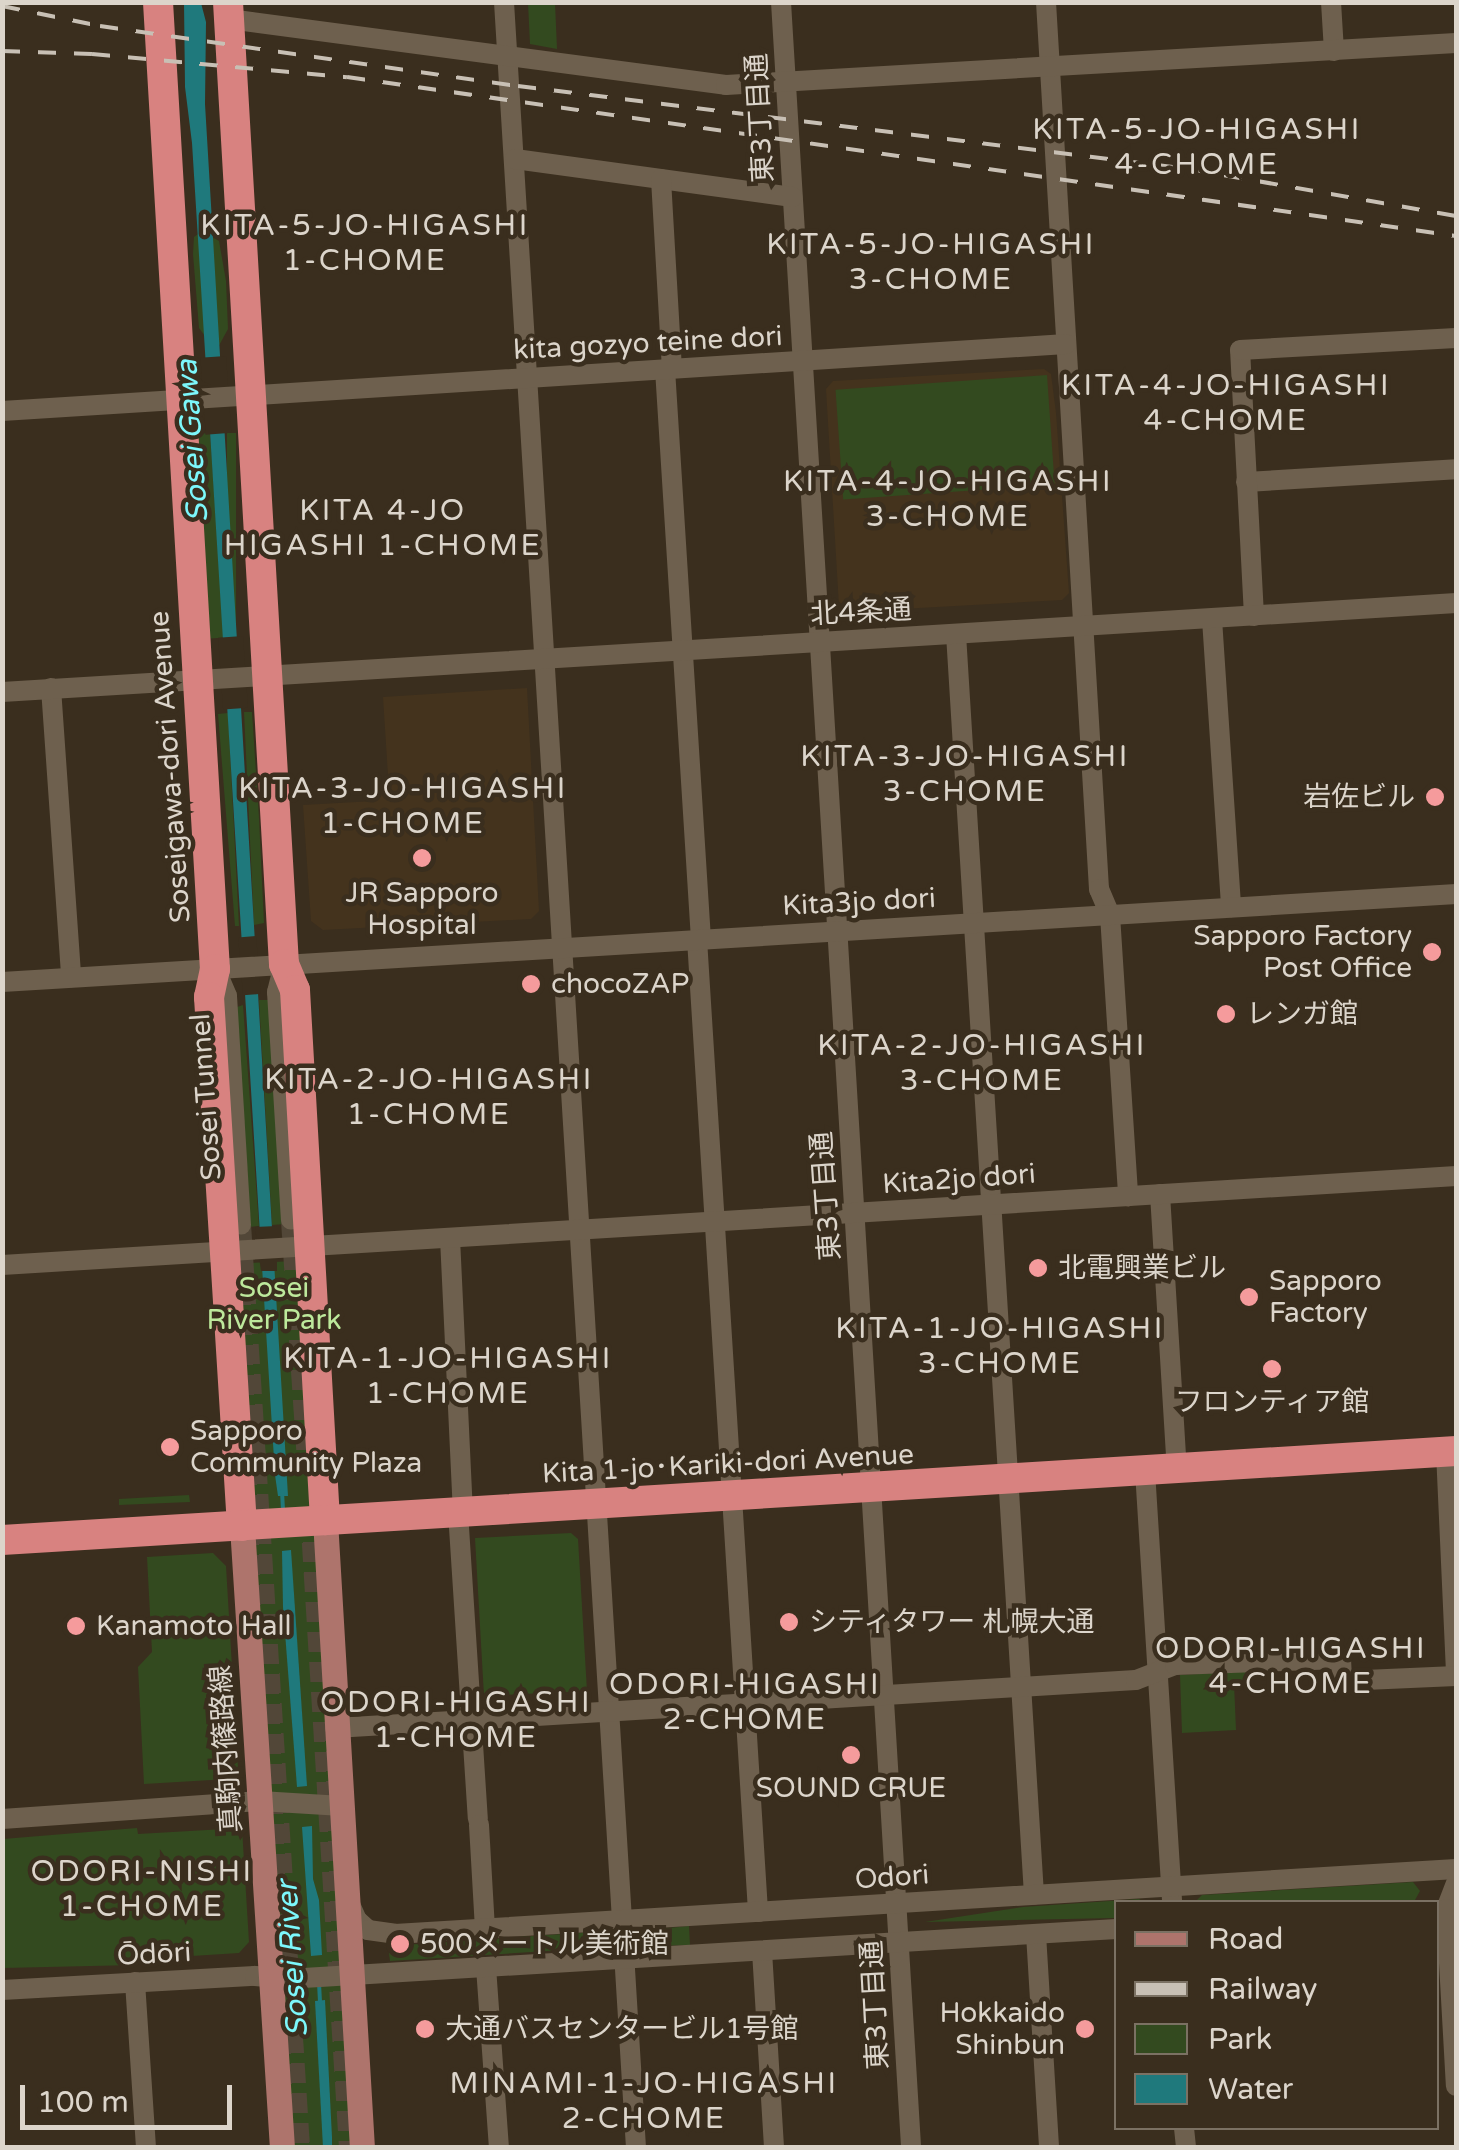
<!DOCTYPE html>
<meta charset="utf-8">
<style>
body{margin:0}
#map{position:relative;width:1459px;height:2150px;overflow:hidden;background:#3a2e1e;font-family:"Varela Round","Noto Sans JP",sans-serif}
div>[style]{position:absolute}
.built>*{inset:0;background:#44331d}
.green>*{inset:0;background:#334a1f;transform-origin:0 0}
.water>*{inset:0;background:#1f797c}
.pier>*{inset:0;background:#3a2e1e;transform-origin:0 0}
.stream>*{height:4px;margin:-2px;padding:0 2px;transform-origin:2px;border-radius:2px;background:#1f797c}
.minor-tunnel>*{height:20px;margin-top:-10px;transform-origin:0;background:repeating-linear-gradient(90deg,#524738 0 20px,transparent 0 30px)}
.minor>*{height:20px;margin:-10px;padding:0 10px;transform-origin:10px;border-radius:10px;background:#6e604e}
.major>*{height:25px;margin:-12.5px;padding:0 12.5px;transform-origin:12.5px;border-radius:12.5px;background:#ae746c}
.highway>*{height:30px;margin:-15px;padding:0 15px;transform-origin:15px;border-radius:15px;background:#d88280}
.rail>*{height:4px;margin-top:-2px;transform-origin:0;background:repeating-linear-gradient(90deg,#c8c0b5 0 18px,transparent 0 36px)}
.dots>*{width:28px;height:28px;translate:-50% -50%;box-sizing:border-box;border:5px solid #3a2e1e;border-radius:50%}
span{translate:-50% -50%;white-space:nowrap;text-align:center;line-height:1.15;-webkit-text-stroke:9px #3a2e1e;paint-order:stroke}
.street-label{font-size:28px;color:#dcd5cb}
.poi-label{font-size:28px;color:#dcd5cb}
.right{translate:-100% -50%;text-align:right}
.left{translate:0 -50%;text-align:left}
.park-label{font-size:28px;color:#bde99c}
.neighbourhood-label{font-size:30px;color:#dcd5cb;letter-spacing:2.5px}
.water-label{font-size:30px;color:#7cf7fb;font-style:italic}
.frame{position:absolute;inset:0;border:5px solid #dcd5cb;pointer-events:none}
.legend{position:absolute;left:1114px;top:1900px;width:325px;height:230px;box-sizing:border-box;background:#3a2e1e;border:2px solid #7b7163;margin:0;padding:12px 18px;list-style:none;font-size:30px;color:#dcd5cb}
.legend li{display:flex;align-items:center;gap:20px;height:50px}
.legend b{width:50px;border:2px solid #7b7163}
.scale{position:absolute;left:20px;top:2085px;width:212px;height:45px;box-sizing:border-box;border:5px solid #dcd5cb;border-top:0;padding-left:12px;font-size:30px;line-height:35px;white-space:nowrap;color:#dcd5cb;-webkit-text-stroke:8px #3a2e1e;paint-order:stroke}
</style>
<div id="map">
<div class="built">
<div style="clip-path:polygon(1044px 369px,1051px 374px,1056px 413px,1069px 593px,1062px 600px,847px 612px,839px 606px,826px 389px,833px 381px)"></div>
<div style="clip-path:polygon(527px 688px,539px 911px,531px 919px,323px 930px,311px 921px,303px 805px,375px 801px,380px 792px,389px 791px,383px 697px)"></div>
</div>
<div class="green">
<div style="clip-path:polygon(528px 3px,555px 3px,557px 49px,530px 44px)"></div>
<div style="clip-path:polygon(202px 231px,219px 241px,226px 281px,228px 329px,216px 351px,199px 328px,193px 254px,194px 237px)"></div>
<div style="left:1047px;top:375px;width:110px;height:212px;rotate:86deg"></div>
<div style="left:210px;top:433px;width:205px;height:14px;rotate:86deg"></div>
<div style="left:227px;top:433px;width:9px;height:206px"></div>
<div style="clip-path:polygon(244px 712px,252px 712px,259px 818px,264px 923px,254px 925px)"></div>
<div style="clip-path:polygon(228px 713px,239px 926px,235px 926px,218px 714px)"></div>
<div style="clip-path:polygon(259px 1000px,268px 1000px,285px 1224px,272px 1225px)"></div>
<div style="clip-path:polygon(243px 1005px,259px 1226px,250px 1227px,237px 1007px)"></div>
<div style="clip-path:polygon(297px 1261px,354px 2147px,292px 2147px,271px 1820px,240px 1272px,247px 1263px)"></div>
<div style="clip-path:polygon(189px 1495px,190px 1502px,119px 1505px,119px 1499px)"></div>
<div style="clip-path:polygon(571px 1533px,578px 1539px,587px 1691px,484px 1696px,475px 1538px)"></div>
<div style="clip-path:polygon(213px 1553px,226px 1566px,238px 1768px,228px 1779px,144px 1784px,138px 1667px,152px 1652px,147px 1557px)"></div>
<div style="clip-path:polygon(1278px 1670px,1234px 1683px,1236px 1730px,1182px 1733px,1180px 1675px)"></div>
<div style="clip-path:polygon(137px 1828px,138px 1834px,242px 1828px,249px 1942px,239px 1953px,160px 1958px,135px 1965px,3px 1968px,3px 1839px)"></div>
<div style="clip-path:polygon(1413px 1882px,1420px 1891px,1415px 1900px,1195px 1902px,1202px 1895px)"></div>
<div style="clip-path:polygon(1139px 1899px,1144px 1902px,1116px 1902px,1116px 1918px,925px 1922px,1023px 1907px)"></div>
<div style="clip-path:polygon(689px 1926px,690px 1945px,653px 1946px,646px 1939px,649px 1930px)"></div>
<div style="clip-path:polygon(593px 1932px,600px 1943px,595px 1948px,390px 1961px,388px 1946px)"></div>
</div>
<div class="water">
<div style="clip-path:polygon(184px 3px,201px 3px,206px 22px,205px 104px,288px 1496px,278px 1496px,275px 1475px,192px 143px,185px 87px)"></div>
<div style="clip-path:polygon(291px 1550px,307px 1786px,297px 1787px,283px 1607px,282px 1551px)"></div>
<div style="clip-path:polygon(312px 1826px,313px 1879px,319px 1900px,322px 1955px,311px 1956px,302px 1827px)"></div>
<div style="clip-path:polygon(325px 2000px,332px 2137px,332px 2147px,323px 2147px,315px 2001px)"></div>
</div>
<div class="pier">
<div style="left:226px;top:356px;width:77px;height:26px;rotate:86deg"></div>
<div style="left:243px;top:636px;width:72px;height:25px;rotate:86deg"></div>
<div style="left:256px;top:936px;width:58px;height:18px;rotate:85deg"></div>
<div style="clip-path:polygon(277px 1226px,277px 1271px,261px 1271px,255px 1227px)"></div>
</div>
<div class="stream">
<div style="left:282px;top:1491px;width:21px;rotate:87deg"></div>
<div style="left:319px;top:1983px;width:20px;rotate:87deg"></div>
</div>
<div class="minor-tunnel">
<div style="left:291px;top:1220px;width:239px;rotate:86.2deg"></div>
<div style="left:241px;top:1225px;width:925px;rotate:86.34deg"></div>
<div style="left:310px;top:1512px;width:637px;rotate:86.49deg"></div>
</div>
<div class="minor">
<div style="left:504px;top:2px;width:2150px;rotate:86.48deg"></div>
<div style="left:781px;top:2px;width:2150px;rotate:86.53deg"></div>
<div style="left:1046px;top:2px;width:889px;rotate:86.58deg"></div>
<div style="left:1099px;top:889px;width:28px;rotate:67deg"></div>
<div style="left:1110px;top:915px;width:282px;rotate:86.3deg"></div>
<div style="left:1331px;top:2px;width:49px;rotate:86.5deg"></div>
<div style="left:229px;top:19px;width:501px;rotate:7.56deg"></div>
<div style="left:726px;top:85px;width:731px;rotate:-3.29deg"></div>
<div style="left:515px;top:159px;width:280px;rotate:7.8deg"></div>
<div style="left:661px;top:179px;width:190px;rotate:86.7deg"></div>
<div style="left:665px;top:369px;width:571px;rotate:86.39deg"></div>
<div style="left:2px;top:411px;width:1066px;rotate:-3.6deg"></div>
<div style="left:1246px;top:482px;width:210px;rotate:-3.5deg"></div>
<div style="left:1254px;top:616px;width:266px;rotate:-93deg"></div>
<div style="left:1240px;top:350px;width:216px;rotate:-3.2deg"></div>
<div style="left:1212px;top:619px;width:289px;rotate:86.2deg"></div>
<div style="left:956px;top:634px;width:1263px;rotate:86.46deg"></div>
<div style="left:51px;top:688px;width:290px;rotate:86deg"></div>
<div style="left:2px;top:692px;width:1457px;rotate:-3.5deg"></div>
<div style="left:697px;top:939px;width:975px;rotate:86.41deg"></div>
<div style="left:284px;top:964px;width:29px;rotate:104deg"></div>
<div style="left:277px;top:992px;width:228px;rotate:86.5deg"></div>
<div style="left:216px;top:970px;width:28px;rotate:67deg"></div>
<div style="left:227px;top:996px;width:229px;rotate:86.5deg"></div>
<div style="left:2px;top:982px;width:1457px;rotate:-3.46deg"></div>
<div style="left:1160px;top:1194px;width:276px;rotate:86.5deg"></div>
<div style="left:450px;top:1238px;width:274px;rotate:87.3deg"></div>
<div style="left:2px;top:1265px;width:1457px;rotate:-3.5deg"></div>
<div style="left:1446px;top:1452px;width:222px;rotate:87.4deg"></div>
<div style="left:1145px;top:1471px;width:432px;rotate:86.4deg"></div>
<div style="left:458px;top:1512px;width:307px;rotate:86.3deg"></div>
<div style="left:335px;top:1728px;width:802px;rotate:-3.43deg"></div>
<div style="left:1136px;top:1680px;width:42px;rotate:-21deg"></div>
<div style="left:1175px;top:1665px;width:166px;rotate:-2.1deg"></div>
<div style="left:1341px;top:1659px;width:22px;rotate:87deg"></div>
<div style="left:1342px;top:1681px;width:114px;rotate:-2.5deg"></div>
<div style="left:2px;top:1819px;width:259px;rotate:-4deg"></div>
<div style="left:260px;top:1801px;width:82px;rotate:3.5deg"></div>
<div style="left:479px;top:1825px;width:103px;rotate:86.7deg"></div>
<div style="left:1456px;top:1883px;width:28px;rotate:111deg"></div>
<div style="left:1446px;top:1909px;width:177px;rotate:86.8deg"></div>
<div style="left:349px;top:1902px;width:20px;rotate:66deg"></div>
<div style="left:357px;top:1920px;width:15px;rotate:42deg"></div>
<div style="left:368px;top:1930px;width:27px;rotate:8deg"></div>
<div style="left:395px;top:1934px;width:1063px;rotate:-3.51deg"></div>
<div style="left:1036px;top:1934px;width:214px;rotate:86.5deg"></div>
<div style="left:762px;top:1951px;width:197px;rotate:86.5deg"></div>
<div style="left:486px;top:1967px;width:181px;rotate:85.9deg"></div>
<div style="left:135px;top:1982px;width:166px;rotate:86.2deg"></div>
<div style="left:2px;top:1990px;width:253px;rotate:-3.2deg"></div>
<div style="left:255px;top:1976px;width:32px;rotate:5deg"></div>
<div style="left:287px;top:1979px;width:831px;rotate:-3.45deg"></div>
<div style="left:1184px;top:2128px;width:20px;rotate:84deg"></div>
</div>
<div class="major">
<div style="left:325px;top:1520px;width:629px;rotate:86.63deg"></div>
<div style="left:242px;top:1526px;width:623px;rotate:86.32deg"></div>
</div>
<div class="highway">
<div style="left:158px;top:2px;width:969px;rotate:86.63deg"></div>
<div style="left:215px;top:969px;width:29px;rotate:102deg"></div>
<div style="left:209px;top:997px;width:530px;rotate:86.43deg"></div>
<div style="left:228px;top:2px;width:964px;rotate:86.67deg"></div>
<div style="left:284px;top:964px;width:28px;rotate:67deg"></div>
<div style="left:295px;top:990px;width:531px;rotate:86.76deg"></div>
<div style="left:2px;top:1540px;width:1457px;rotate:-3.5deg"></div>
</div>
<div class="rail">
<div style="left:2px;top:6px;width:100px;rotate:11.5deg"></div>
<div style="left:100px;top:26px;width:422px;rotate:8.2deg"></div>
<div style="left:518px;top:86px;width:676px;rotate:7.05deg"></div>
<div style="left:1189px;top:169px;width:271px;rotate:10deg"></div>
<div style="left:2px;top:51px;width:90px;rotate:1.9deg"></div>
<div style="left:92px;top:54px;width:256px;rotate:5.2deg"></div>
<div style="left:347px;top:77px;width:1120px;rotate:8.16deg"></div>
</div>
<div class="dots">
<div style="left:1435px;top:797px;background:#f59b9c"></div>
<div style="left:422px;top:858px;background:#f59b9c"></div>
<div style="left:1432px;top:952px;background:#f59b9c"></div>
<div style="left:531px;top:984px;background:#f59b9c"></div>
<div style="left:1226px;top:1014px;background:#f59b9c"></div>
<div style="left:1038px;top:1268px;background:#f59b9c"></div>
<div style="left:1249px;top:1297px;background:#f59b9c"></div>
<div style="left:1272px;top:1369px;background:#f59b9c"></div>
<div style="left:170px;top:1447px;background:#f59b9c"></div>
<div style="left:789px;top:1622px;background:#f59b9c"></div>
<div style="left:76px;top:1626px;background:#f59b9c"></div>
<div style="left:851px;top:1755px;background:#f59b9c"></div>
<div style="left:400px;top:1944px;background:#f59b9c"></div>
<div style="left:425px;top:2029px;background:#f59b9c"></div>
<div style="left:1085px;top:2029px;background:#f59b9c"></div>
</div>
<div class="street-label">
<span style="left:760px;top:118px;rotate:-93deg">東3丁目通</span>
<span style="left:648px;top:343px;rotate:-3deg">kita gozyo teine dori</span>
<span style="left:861px;top:612px;rotate:-3deg">北4条通</span>
<span style="left:170px;top:767px;rotate:-94deg">Soseigawa-dori Avenue</span>
<span style="left:859px;top:902px;rotate:-3deg">Kita3jo dori</span>
<span style="left:206px;top:1097px;rotate:-94deg">Sosei Tunnel</span>
<span style="left:959px;top:1179px;rotate:-4deg">Kita2jo dori</span>
<span style="left:826px;top:1196px;rotate:-94deg">東3丁目通</span>
<span style="left:728px;top:1464px;rotate:-3deg">Kita 1-jo･Kariki-dori Avenue</span>
<span style="left:226px;top:1749px;rotate:-94deg">真駒内篠路線</span>
<span style="left:892px;top:1877px;rotate:-4deg">Odori</span>
<span style="left:154px;top:1954px;rotate:-3deg">Ōdōri</span>
<span style="left:875px;top:2005px;rotate:-93deg">東3丁目通</span>
</div>
<div class="poi-label">
<span class="right" style="left:1415px;top:797px">岩佐ビル</span>
<span style="left:422px;top:909px">JR Sapporo<br>Hospital</span>
<span class="right" style="left:1412px;top:952px">Sapporo Factory<br>Post Office</span>
<span class="left" style="left:551px;top:984px">chocoZAP</span>
<span class="left" style="left:1246px;top:1014px">レンガ館</span>
<span class="left" style="left:1058px;top:1268px">北電興業ビル</span>
<span class="left" style="left:1269px;top:1297px">Sapporo<br>Factory</span>
<span style="left:1272px;top:1402px">フロンティア館</span>
<span class="left" style="left:190px;top:1447px">Sapporo<br>Community Plaza</span>
<span class="left" style="left:809px;top:1622px">シティタワー 札幌大通</span>
<span class="left" style="left:96px;top:1626px">Kanamoto Hall</span>
<span style="left:851px;top:1788px">SOUND CRUE</span>
<span class="left" style="left:420px;top:1944px">500メートル美術館</span>
<span class="right" style="left:1065px;top:2029px">Hokkaido<br>Shinbun</span>
<span class="left" style="left:445px;top:2029px">大通バスセンタービル1号館</span>
</div>
<div class="park-label">
<span style="left:274px;top:1304px">Sosei<br>River Park</span>
</div>
<div class="neighbourhood-label">
<span style="left:1197px;top:147px">KITA-5-JO-HIGASHI<br>4-CHOME</span>
<span style="left:365px;top:243px">KITA-5-JO-HIGASHI<br>1-CHOME</span>
<span style="left:931px;top:262px">KITA-5-JO-HIGASHI<br>3-CHOME</span>
<span style="left:1226px;top:403px">KITA-4-JO-HIGASHI<br>4-CHOME</span>
<span style="left:948px;top:499px">KITA-4-JO-HIGASHI<br>3-CHOME</span>
<span style="left:383px;top:528px">KITA 4-JO<br>HIGASHI 1-CHOME</span>
<span style="left:965px;top:774px">KITA-3-JO-HIGASHI<br>3-CHOME</span>
<span style="left:403px;top:806px">KITA-3-JO-HIGASHI<br>1-CHOME</span>
<span style="left:982px;top:1063px">KITA-2-JO-HIGASHI<br>3-CHOME</span>
<span style="left:429px;top:1097px">KITA-2-JO-HIGASHI<br>1-CHOME</span>
<span style="left:1000px;top:1346px">KITA-1-JO-HIGASHI<br>3-CHOME</span>
<span style="left:448px;top:1376px">KITA-1-JO-HIGASHI<br>1-CHOME</span>
<span style="left:1291px;top:1666px">ODORI-HIGASHI<br>4-CHOME</span>
<span style="left:745px;top:1702px">ODORI-HIGASHI<br>2-CHOME</span>
<span style="left:456px;top:1720px">ODORI-HIGASHI<br>1-CHOME</span>
<span style="left:142px;top:1889px">ODORI-NISHI<br>1-CHOME</span>
<span style="left:644px;top:2101px">MINAMI-1-JO-HIGASHI<br>2-CHOME</span>
</div>
<div class="water-label">
<span style="left:193px;top:441px;rotate:-94deg">Sosei Gawa</span>
<span style="left:293px;top:1959px;rotate:-94deg">Sosei River</span>
</div>
<div class="frame"></div>
<ul class="legend">
<li><b style="height:12px;background:#ae746c"></b>Road</li>
<li><b style="height:12px;background:#c8c0b5"></b>Railway</li>
<li><b style="height:28px;background:#334a1f"></b>Park</li>
<li><b style="height:28px;background:#1f797c"></b>Water</li>
</ul>
<div class="scale">100 m</div>
</div>
